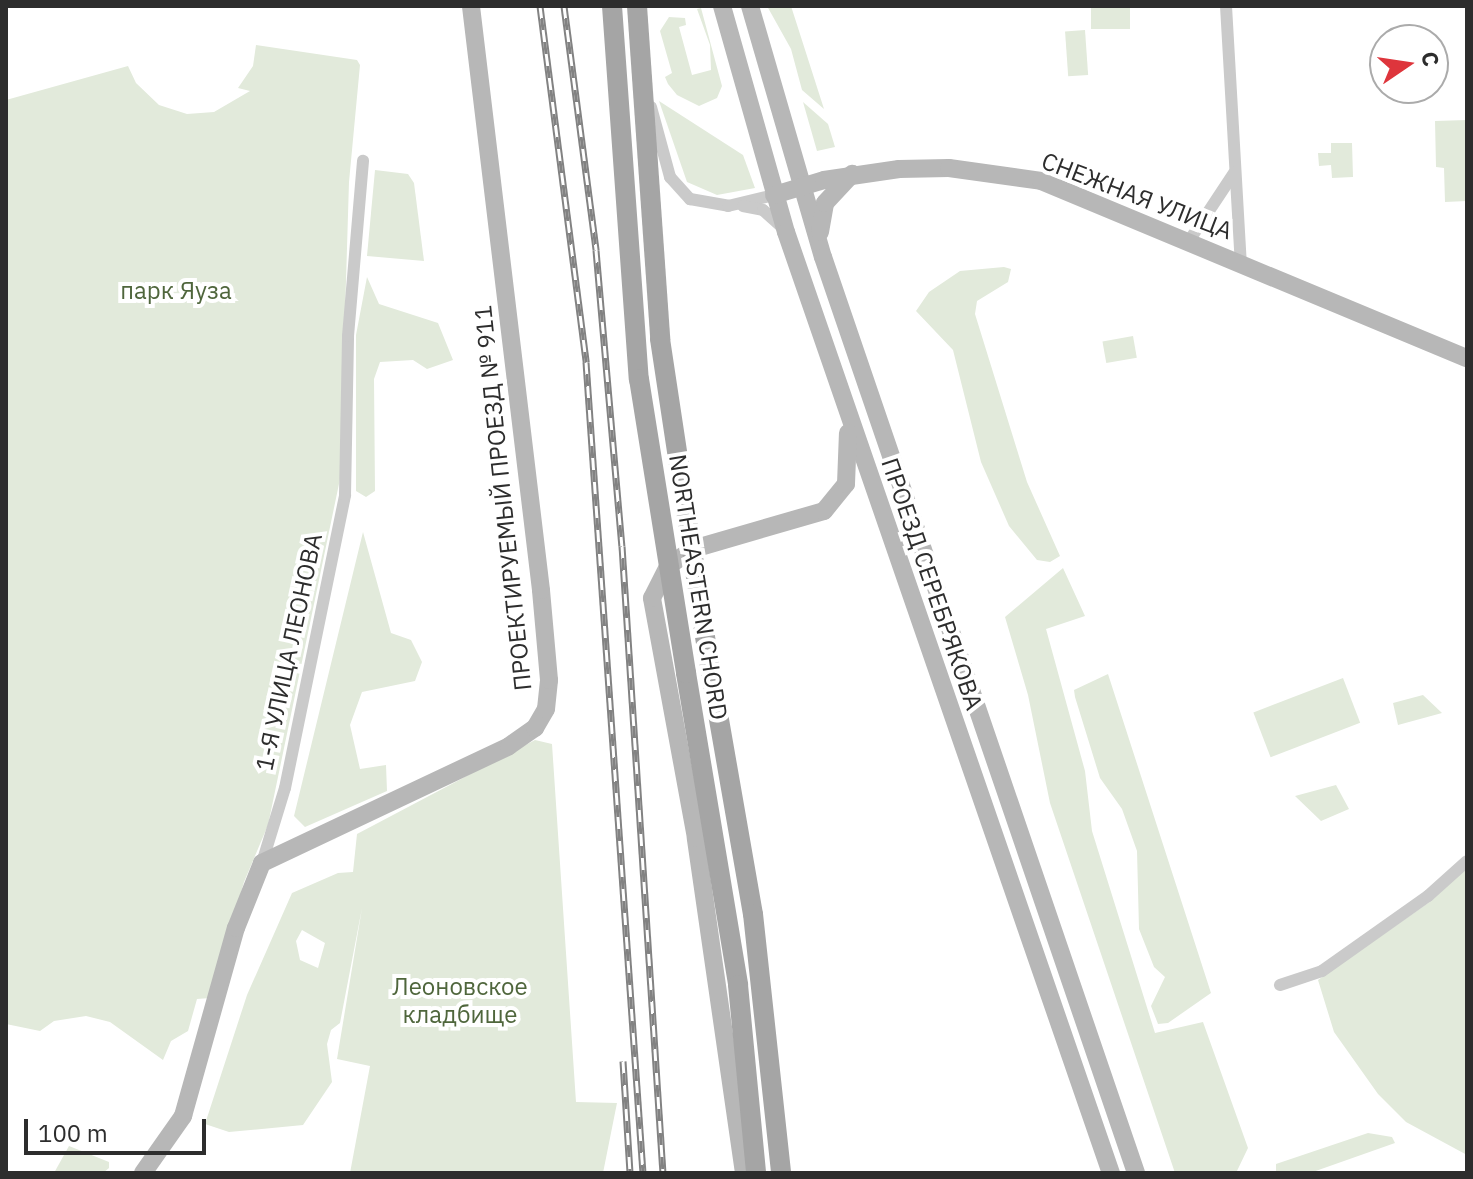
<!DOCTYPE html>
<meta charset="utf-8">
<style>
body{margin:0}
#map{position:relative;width:1473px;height:1179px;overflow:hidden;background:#fff;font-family:"IBM Plex Sans",sans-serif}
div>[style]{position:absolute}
.green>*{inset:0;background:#e2eadb;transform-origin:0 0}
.street>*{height:12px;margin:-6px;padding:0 6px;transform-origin:6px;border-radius:6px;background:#cacaca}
.secondary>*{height:18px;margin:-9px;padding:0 9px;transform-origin:9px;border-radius:9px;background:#b7b7b7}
.primary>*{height:20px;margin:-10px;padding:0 10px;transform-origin:10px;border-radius:10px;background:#a5a5a5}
.rail>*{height:7px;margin-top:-3.5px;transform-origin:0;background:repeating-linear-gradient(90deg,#fff 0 12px,#828282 0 24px);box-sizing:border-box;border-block:2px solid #828282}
.primary-bridge>*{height:20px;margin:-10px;padding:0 10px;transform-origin:10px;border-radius:10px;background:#a5a5a5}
span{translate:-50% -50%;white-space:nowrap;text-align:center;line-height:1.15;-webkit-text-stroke:8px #fff;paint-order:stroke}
.street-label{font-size:24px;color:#2d2d2d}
.park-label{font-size:24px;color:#4f663c}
.frame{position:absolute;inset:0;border:8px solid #2d2d2d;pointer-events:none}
.north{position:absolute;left:1369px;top:24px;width:80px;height:80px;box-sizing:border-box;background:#fff;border:2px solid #ababab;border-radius:50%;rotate:77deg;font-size:22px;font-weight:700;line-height:32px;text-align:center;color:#2d2d2d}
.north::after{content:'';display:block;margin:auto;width:28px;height:36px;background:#de353c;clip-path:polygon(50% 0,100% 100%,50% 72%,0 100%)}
.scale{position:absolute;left:24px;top:1119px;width:182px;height:36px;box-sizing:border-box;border:4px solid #2d2d2d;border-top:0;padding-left:10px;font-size:24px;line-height:28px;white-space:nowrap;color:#2d2d2d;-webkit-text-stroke:6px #fff;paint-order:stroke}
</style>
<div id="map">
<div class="green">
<div style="clip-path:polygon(767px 6px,791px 6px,824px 109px,802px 90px,791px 49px)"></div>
<div style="left:1091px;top:6px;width:39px;height:23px"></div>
<div style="clip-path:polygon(701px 8px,722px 86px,717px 98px,699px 106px,677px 95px,668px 84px,665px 77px,672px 73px,660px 31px,669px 17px,685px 18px,686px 25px,679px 27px,692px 75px,711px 70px,710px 45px,697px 9px)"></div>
<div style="left:1085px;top:30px;width:45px;height:20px;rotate:86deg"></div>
<div style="clip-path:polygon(256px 45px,357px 60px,360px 65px,349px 182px,340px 479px,268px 825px,244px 882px,210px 998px,197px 999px,188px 1031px,171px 1041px,163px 1060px,110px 1022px,86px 1016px,54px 1021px,40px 1031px,6px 1024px,6px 100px,128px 66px,136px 83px,159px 105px,187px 114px,214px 112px,250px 91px,238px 88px,253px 66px)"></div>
<div style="clip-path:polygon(659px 101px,743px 155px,755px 188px,717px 195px,687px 182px)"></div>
<div style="clip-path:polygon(803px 102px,828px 124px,835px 147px,817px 151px)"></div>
<div style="clip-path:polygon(1467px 120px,1467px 201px,1445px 202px,1444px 168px,1436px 167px,1435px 121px)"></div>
<div style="clip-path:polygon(1331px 143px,1352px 143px,1353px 177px,1332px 178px,1331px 165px,1319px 166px,1318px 153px,1331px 153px)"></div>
<div style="clip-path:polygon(375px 170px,408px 174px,414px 183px,424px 261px,367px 256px)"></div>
<div style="clip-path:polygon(1004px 267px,1011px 269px,1008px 282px,977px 301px,975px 314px,1027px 482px,1060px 556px,1050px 562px,1037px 560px,1009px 526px,981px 462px,953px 350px,916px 311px,929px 292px,960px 271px)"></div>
<div style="clip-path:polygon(367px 277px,379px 304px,438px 323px,453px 360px,427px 369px,413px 360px,380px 362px,374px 379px,375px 491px,366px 497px,356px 491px,356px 335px)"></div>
<div style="left:1133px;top:336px;width:22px;height:31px;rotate:80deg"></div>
<div style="clip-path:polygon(363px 532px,391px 633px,411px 640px,422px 662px,415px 681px,362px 692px,350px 725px,360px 769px,386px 765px,387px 791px,305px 827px,294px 816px)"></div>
<div style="clip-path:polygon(1063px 568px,1085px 616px,1046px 629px,1085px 771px,1092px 831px,1155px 1033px,1203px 1022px,1248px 1148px,1236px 1173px,1175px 1173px,1050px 803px,1028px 695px,1005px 617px)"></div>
<div style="clip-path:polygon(1108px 674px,1211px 993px,1168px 1023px,1158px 1024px,1151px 1006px,1165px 977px,1154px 967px,1139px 929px,1137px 851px,1122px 809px,1100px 778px,1075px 697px,1074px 690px)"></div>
<div style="left:1343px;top:678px;width:48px;height:96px;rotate:69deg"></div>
<div style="clip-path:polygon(1423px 695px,1442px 713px,1398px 725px,1393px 703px)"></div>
<div style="clip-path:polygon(evenodd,535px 740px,552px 744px,576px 1102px,617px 1103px,603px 1173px,350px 1173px,370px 1066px,337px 1059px,362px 908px,340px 1023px,331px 1030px,327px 1044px,332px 1082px,303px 1125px,229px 1132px,205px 1124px,247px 995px,292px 893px,338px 873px,353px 872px,357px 834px,535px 740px,302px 930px,325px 943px,318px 968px,300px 960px,296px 941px,302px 930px)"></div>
<div style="clip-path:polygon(1336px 785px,1349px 809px,1321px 821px,1295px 796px)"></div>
<div style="clip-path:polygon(1467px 867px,1467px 1155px,1406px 1122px,1378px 1094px,1334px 1032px,1318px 980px,1431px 901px)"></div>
<div style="clip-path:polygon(1368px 1133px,1392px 1137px,1395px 1143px,1310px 1173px,1276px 1173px,1276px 1164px)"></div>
<div style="clip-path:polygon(69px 1146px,109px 1162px,109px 1168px,103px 1173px,54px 1173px)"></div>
</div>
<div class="street">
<div style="left:1226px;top:6px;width:257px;rotate:86.7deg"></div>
<div style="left:651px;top:107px;width:73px;rotate:74.8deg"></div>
<div style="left:670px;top:177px;width:30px;rotate:48deg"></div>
<div style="left:690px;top:199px;width:39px;rotate:10deg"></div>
<div style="left:728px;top:206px;width:47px;rotate:-13.4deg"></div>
<div style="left:743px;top:206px;width:20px;rotate:11deg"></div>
<div style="left:763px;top:210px;width:24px;rotate:42deg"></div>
<div style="left:1189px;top:241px;width:82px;rotate:-56.5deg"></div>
<div style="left:262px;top:863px;width:78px;rotate:-73deg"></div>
<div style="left:285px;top:788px;width:299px;rotate:-78.4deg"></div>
<div style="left:345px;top:495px;width:159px;rotate:-88.9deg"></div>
<div style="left:348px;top:336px;width:176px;rotate:-85.1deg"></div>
<div style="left:1280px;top:985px;width:44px;rotate:-18.4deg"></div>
<div style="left:1322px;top:971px;width:130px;rotate:-35.3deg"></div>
<div style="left:1428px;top:896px;width:52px;rotate:-41.9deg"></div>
</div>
<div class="secondary">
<div style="left:722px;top:6px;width:235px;rotate:74.2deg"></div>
<div style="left:786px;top:232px;width:996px;rotate:70.95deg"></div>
<div style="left:750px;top:6px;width:261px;rotate:73.8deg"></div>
<div style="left:823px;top:257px;width:968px;rotate:71.13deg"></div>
<div style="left:774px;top:195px;width:52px;rotate:-16.7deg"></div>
<div style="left:824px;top:180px;width:76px;rotate:-8.3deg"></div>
<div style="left:899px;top:169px;width:50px;rotate:-1.1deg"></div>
<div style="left:949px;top:168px;width:93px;rotate:8deg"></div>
<div style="left:1041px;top:181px;width:461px;rotate:22.6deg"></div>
<div style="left:820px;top:232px;width:29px;rotate:-80deg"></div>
<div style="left:825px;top:203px;width:40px;rotate:-47deg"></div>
<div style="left:143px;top:1173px;width:70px;rotate:-54.9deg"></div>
<div style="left:183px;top:1116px;width:195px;rotate:-74.3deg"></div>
<div style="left:236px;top:928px;width:70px;rotate:-68.2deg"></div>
<div style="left:262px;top:863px;width:273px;rotate:-25.3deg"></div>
<div style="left:509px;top:746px;width:32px;rotate:-35deg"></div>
<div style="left:535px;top:728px;width:22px;rotate:-60deg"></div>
<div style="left:546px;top:709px;width:29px;rotate:-84deg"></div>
<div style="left:549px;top:680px;width:90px;rotate:-95.1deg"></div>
<div style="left:541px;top:590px;width:588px;rotate:-96.84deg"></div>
<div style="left:744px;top:1173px;width:338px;rotate:-98.2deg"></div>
<div style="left:696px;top:838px;width:244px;rotate:-100.4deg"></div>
<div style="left:652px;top:598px;width:36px;rotate:-63deg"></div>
<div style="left:668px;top:566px;width:30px;rotate:-34deg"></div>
<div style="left:693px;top:549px;width:136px;rotate:-16.2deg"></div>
<div style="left:824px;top:511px;width:35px;rotate:-51deg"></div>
<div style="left:846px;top:484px;width:51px;rotate:-87.8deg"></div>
</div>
<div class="primary">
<div style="left:710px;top:668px;width:250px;rotate:80.1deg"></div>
<div style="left:753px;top:914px;width:261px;rotate:83.8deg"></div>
<div style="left:686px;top:673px;width:316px;rotate:80.5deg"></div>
<div style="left:738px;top:985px;width:189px;rotate:84.5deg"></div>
</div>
<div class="rail">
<div style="left:540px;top:6px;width:359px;rotate:82.6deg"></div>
<div style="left:586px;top:362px;width:813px;rotate:85.98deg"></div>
<div style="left:564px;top:6px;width:246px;rotate:82.5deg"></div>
<div style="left:596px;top:250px;width:297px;rotate:85deg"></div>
<div style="left:622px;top:546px;width:628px;rotate:86.26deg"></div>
<div style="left:623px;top:1061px;width:112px;rotate:86.4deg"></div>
</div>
<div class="primary-bridge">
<div style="left:612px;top:6px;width:374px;rotate:85.9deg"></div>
<div style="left:639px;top:379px;width:298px;rotate:80.9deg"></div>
<div style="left:637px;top:6px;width:334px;rotate:86deg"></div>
<div style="left:660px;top:339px;width:333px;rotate:81.4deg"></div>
</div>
<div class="street-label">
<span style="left:1137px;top:196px;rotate:21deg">СНЕЖНАЯ УЛИЦА</span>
<span style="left:503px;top:498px;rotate:-96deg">ПРОЕКТИРУЕМЫЙ ПРОЕЗД № 911</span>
<span style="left:932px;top:584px;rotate:71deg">ПРОЕЗД СЕРЕБРЯКОВА</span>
<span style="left:698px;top:587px;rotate:81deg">NORTHEASTERN CHORD</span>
<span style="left:289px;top:652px;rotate:-78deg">1-Я УЛИЦА ЛЕОНОВА</span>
</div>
<div class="park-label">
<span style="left:176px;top:291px">парк Яуза</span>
<span style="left:460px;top:1001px">Леоновское<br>кладбище</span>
</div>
<div class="frame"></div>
<div class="north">С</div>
<div class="scale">100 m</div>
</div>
